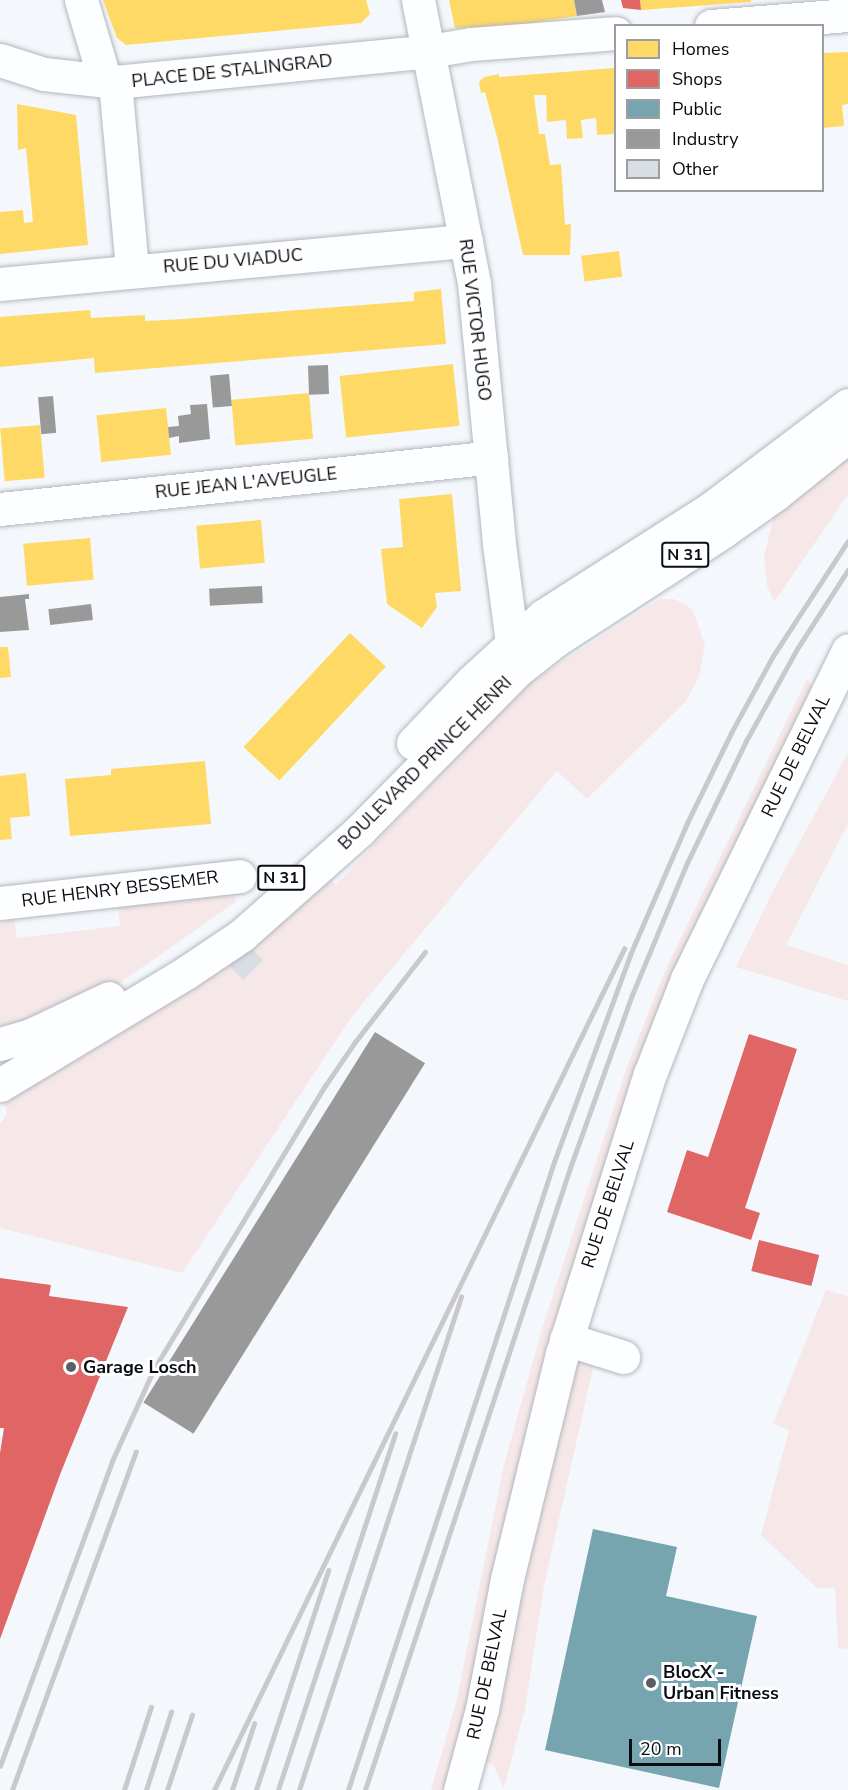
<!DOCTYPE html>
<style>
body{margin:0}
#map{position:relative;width:848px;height:1790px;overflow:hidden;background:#f4f8fc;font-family:"Nunito Sans",sans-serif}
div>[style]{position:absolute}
.green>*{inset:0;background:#f6e8e9}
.homes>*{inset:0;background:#ffd966;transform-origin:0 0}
.shops>*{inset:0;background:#e06666;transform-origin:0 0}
.public>*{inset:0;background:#76a5af}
.industry>*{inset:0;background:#999;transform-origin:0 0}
.building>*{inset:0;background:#d9dee4;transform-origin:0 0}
.roads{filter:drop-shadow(0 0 2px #b3b7bc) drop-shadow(0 0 2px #b3b7bc)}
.minor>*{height:33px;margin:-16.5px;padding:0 16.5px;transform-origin:16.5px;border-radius:16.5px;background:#fdfeff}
.major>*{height:33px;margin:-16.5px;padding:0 16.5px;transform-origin:16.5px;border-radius:16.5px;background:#fdfeff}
.rail>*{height:4.5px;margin:-2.25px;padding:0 2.25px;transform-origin:2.25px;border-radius:2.25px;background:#c9c9cb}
.dots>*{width:16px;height:16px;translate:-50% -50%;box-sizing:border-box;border:3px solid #fff;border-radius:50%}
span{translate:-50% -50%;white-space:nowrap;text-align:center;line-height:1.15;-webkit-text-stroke:6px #fff;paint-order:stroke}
.shield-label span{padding:2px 4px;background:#fff;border:2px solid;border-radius:4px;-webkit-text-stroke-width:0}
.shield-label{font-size:16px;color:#080d13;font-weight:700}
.street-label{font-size:18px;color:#080d13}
.poi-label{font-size:18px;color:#080d13;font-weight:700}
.left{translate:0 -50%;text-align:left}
.legend{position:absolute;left:614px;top:24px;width:210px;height:168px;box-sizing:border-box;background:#fff;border:2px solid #9c9ea1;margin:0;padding:8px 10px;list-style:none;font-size:18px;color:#080d13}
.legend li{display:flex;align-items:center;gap:12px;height:30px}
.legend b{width:30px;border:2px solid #9c9ea1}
.scale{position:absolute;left:629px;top:1739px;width:92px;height:27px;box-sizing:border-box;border:3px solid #080d13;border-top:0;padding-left:8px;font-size:18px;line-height:21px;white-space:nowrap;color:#080d13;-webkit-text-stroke:4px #fff;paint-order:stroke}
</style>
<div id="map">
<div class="green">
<div style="clip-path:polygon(848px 452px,848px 495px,774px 602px,767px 586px,764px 556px,774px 516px)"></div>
<div style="clip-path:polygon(660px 599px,674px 599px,685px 604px,693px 611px,705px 645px,699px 677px,686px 701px,587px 799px,557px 771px,353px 1015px,182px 1273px,0 1228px,0 1124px,7px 1115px,3px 1098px,319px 868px,336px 885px,498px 713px,532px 681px)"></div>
<div style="clip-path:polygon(807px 679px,823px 701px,687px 979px,578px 1297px,594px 1364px,544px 1586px,525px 1709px,504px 1788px,493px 1764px,470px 1758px,460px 1790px,431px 1790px,456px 1703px,504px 1465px,541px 1332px,626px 1069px,665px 970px)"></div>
<div style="clip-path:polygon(848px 753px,848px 824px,786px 945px,848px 965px,848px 1001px,736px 967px,773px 891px)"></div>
<div style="clip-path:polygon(225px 887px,237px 901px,117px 985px,0 1032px,0 925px,14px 916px,17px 938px,120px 926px,117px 897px)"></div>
<div style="clip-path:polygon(826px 1290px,848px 1296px,848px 1649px,838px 1648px,835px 1588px,817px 1588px,761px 1535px,789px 1430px,773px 1424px)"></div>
</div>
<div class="homes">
<div style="clip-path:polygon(103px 0,366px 0,370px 14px,361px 23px,126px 45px,117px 38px)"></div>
<div style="clip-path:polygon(449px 0,574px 0,577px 16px,511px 26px,455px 28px)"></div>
<div style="clip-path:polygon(640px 0,751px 0,751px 2px,641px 10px)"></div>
<div style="clip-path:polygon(848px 52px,848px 104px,842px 105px,844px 126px,822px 128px,822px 53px)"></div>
<div style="clip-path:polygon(615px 68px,615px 134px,597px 135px,596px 118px,581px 120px,583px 138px,567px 139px,566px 120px,547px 122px,546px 95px,534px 95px,539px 134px,545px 134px,550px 165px,561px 164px,565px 225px,571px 224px,570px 255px,523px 255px,497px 137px,485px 92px,481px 93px,479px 82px,484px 77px,499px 74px,499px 77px)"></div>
<div style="clip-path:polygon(17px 104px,76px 115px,88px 245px,0 254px,0 212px,23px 210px,24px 223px,33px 222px,26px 148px,18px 150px)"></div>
<div style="left:619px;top:251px;width:26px;height:38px;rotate:83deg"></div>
<div style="clip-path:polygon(441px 289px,446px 344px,95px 373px,94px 358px,0 367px,0 317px,90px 310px,91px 318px,145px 315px,145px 321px,183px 319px,414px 301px,414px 292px)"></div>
<div style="left:453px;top:364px;width:62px;height:114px;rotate:84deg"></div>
<div style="left:309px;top:393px;width:46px;height:78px;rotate:85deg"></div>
<div style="left:166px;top:408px;width:47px;height:70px;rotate:84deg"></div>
<div style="left:40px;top:425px;width:53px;height:40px;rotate:85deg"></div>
<div style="clip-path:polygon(452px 494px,461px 591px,435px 593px,437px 607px,422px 628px,387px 604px,381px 549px,403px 547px,399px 499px)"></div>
<div style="left:261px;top:520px;width:43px;height:65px;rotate:85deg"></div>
<div style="left:90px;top:538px;width:42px;height:67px;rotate:85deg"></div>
<div style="left:350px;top:633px;width:49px;height:156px;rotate:43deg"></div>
<div style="clip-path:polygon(0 647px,8px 647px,11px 677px,0 678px)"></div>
<div style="clip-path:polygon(205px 761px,211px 824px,70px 836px,65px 779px,111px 775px,111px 769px)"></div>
<div style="clip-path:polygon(26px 773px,30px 816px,10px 818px,12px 839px,0 840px,0 776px)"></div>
</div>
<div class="shops">
<div style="clip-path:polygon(621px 0,640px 0,641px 10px,623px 8px)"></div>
<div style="clip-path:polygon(749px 1034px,797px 1049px,745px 1208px,760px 1213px,751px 1240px,667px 1212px,687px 1150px,708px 1157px)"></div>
<div style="left:759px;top:1240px;width:62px;height:32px;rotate:14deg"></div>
<div style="clip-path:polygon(0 1278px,51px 1285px,49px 1296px,128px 1307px,61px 1472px,0 1639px,0 1453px,4px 1428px,0 1428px)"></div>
</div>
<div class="public">
<div style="clip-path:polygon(593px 1529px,677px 1547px,666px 1596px,757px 1616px,719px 1788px,545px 1750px)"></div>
</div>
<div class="industry">
<div style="clip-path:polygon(574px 0,602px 0,605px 12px,577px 16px)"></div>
<div style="left:328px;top:365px;width:29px;height:20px;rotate:88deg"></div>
<div style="left:229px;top:374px;width:32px;height:19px;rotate:85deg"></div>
<div style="left:53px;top:396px;width:37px;height:15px;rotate:85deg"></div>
<div style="clip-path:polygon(207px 404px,210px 439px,179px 443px,179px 436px,169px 438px,168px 427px,179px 426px,178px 416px,191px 414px,190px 405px)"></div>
<div style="left:262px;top:586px;width:17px;height:53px;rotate:87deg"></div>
<div style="clip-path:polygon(29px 594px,29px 599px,25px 599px,29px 630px,0 632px,0 597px)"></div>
<div style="left:91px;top:604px;width:16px;height:43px;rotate:83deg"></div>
<div style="left:375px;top:1032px;width:59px;height:437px;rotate:32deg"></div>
</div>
<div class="building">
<div style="left:249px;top:946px;width:20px;height:28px;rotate:45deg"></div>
</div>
<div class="roads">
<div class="minor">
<div style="left:81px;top:0;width:84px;rotate:73.5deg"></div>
<div style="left:418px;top:0;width:288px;rotate:78.8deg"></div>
<div style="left:474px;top:283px;width:262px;rotate:84.5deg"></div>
<div style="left:499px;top:544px;width:100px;rotate:82.5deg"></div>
<div style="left:512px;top:643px;width:26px;rotate:74deg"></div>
<div style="left:711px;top:26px;width:137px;rotate:-4.6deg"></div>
<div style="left:0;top:60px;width:46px;rotate:17.7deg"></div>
<div style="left:44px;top:74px;width:71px;rotate:6.4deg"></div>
<div style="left:115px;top:82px;width:317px;rotate:-5.6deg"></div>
<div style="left:430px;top:51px;width:42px;rotate:-9.7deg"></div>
<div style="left:471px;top:44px;width:145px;rotate:-4.3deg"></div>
<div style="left:115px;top:82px;width:189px;rotate:84.8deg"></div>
<div style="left:0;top:284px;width:468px;rotate:-5.3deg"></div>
<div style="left:0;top:509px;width:494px;rotate:-6deg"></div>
<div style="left:0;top:903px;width:241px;rotate:-6.4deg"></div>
<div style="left:566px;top:1339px;width:60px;rotate:17.5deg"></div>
</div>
<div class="major">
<div style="left:413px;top:743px;width:84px;rotate:-46.4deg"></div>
<div style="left:471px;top:682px;width:98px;rotate:-42.5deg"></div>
<div style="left:543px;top:616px;width:197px;rotate:-32.6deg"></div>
<div style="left:709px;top:510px;width:174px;rotate:-37.1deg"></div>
<div style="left:0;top:1044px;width:32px;rotate:-16deg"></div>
<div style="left:31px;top:1035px;width:86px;rotate:-25.4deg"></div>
<div style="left:0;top:1085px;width:218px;rotate:-31.1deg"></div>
<div style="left:187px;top:972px;width:66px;rotate:-33.9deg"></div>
<div style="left:242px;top:935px;width:157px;rotate:-41.6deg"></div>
<div style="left:359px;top:831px;width:228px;rotate:-45.4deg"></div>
<div style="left:519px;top:669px;width:47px;rotate:-38.1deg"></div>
<div style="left:556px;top:640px;width:198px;rotate:-33deg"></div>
<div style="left:722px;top:532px;width:67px;rotate:-35.3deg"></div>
<div style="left:777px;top:493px;width:91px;rotate:-38.8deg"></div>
<div style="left:460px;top:1790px;width:84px;rotate:-74.8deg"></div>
<div style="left:482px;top:1709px;width:132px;rotate:-79.1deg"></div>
<div style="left:507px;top:1579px;width:232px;rotate:-76.3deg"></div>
<div style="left:562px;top:1354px;width:294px;rotate:-72.6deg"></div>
<div style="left:650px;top:1074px;width:102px;rotate:-68.7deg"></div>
<div style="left:687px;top:979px;width:366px;rotate:-63.9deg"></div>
</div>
</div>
<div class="rail">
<div style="left:0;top:1766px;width:325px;rotate:-69.8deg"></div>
<div style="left:112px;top:1461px;width:101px;rotate:-65.5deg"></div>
<div style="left:154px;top:1369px;width:331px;rotate:-58.9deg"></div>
<div style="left:325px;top:1086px;width:53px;rotate:-55.7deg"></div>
<div style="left:355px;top:1042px;width:114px;rotate:-52.1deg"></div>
<div style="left:12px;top:1790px;width:360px;rotate:-69.9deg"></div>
<div style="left:124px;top:1790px;width:87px;rotate:-72deg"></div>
<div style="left:146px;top:1790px;width:82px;rotate:-72.2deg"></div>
<div style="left:167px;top:1790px;width:79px;rotate:-71.6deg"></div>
<div style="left:214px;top:1790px;width:936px;rotate:-64.01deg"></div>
<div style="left:232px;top:1790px;width:70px;rotate:-71.6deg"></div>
<div style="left:256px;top:1790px;width:231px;rotate:-71.8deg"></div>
<div style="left:278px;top:1790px;width:375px;rotate:-71.8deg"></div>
<div style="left:299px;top:1790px;width:519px;rotate:-71.81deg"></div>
<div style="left:348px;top:1790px;width:661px;rotate:-71.84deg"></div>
<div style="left:554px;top:1162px;width:221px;rotate:-69.8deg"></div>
<div style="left:630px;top:955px;width:144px;rotate:-66.6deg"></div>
<div style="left:687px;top:823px;width:100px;rotate:-63.9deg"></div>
<div style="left:731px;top:733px;width:88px;rotate:-61.4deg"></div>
<div style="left:773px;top:656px;width:137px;rotate:-56.9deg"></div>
<div style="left:365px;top:1790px;width:655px;rotate:-71.76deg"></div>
<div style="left:570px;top:1168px;width:184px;rotate:-70.3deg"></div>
<div style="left:632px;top:995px;width:143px;rotate:-67.4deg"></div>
<div style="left:687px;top:863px;width:136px;rotate:-64.2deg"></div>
<div style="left:746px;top:741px;width:105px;rotate:-61deg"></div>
<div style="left:797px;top:649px;width:94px;rotate:-57.2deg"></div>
</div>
<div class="dots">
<div style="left:71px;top:1367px;background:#5b5f65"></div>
<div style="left:651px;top:1683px;background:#5b5f65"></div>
</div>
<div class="shield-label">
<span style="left:685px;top:555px">N 31</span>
<span style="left:281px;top:878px">N 31</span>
</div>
<div class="street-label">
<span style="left:232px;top:71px;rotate:-6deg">PLACE DE STALINGRAD</span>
<span style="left:233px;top:261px;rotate:-5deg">RUE DU VIADUC</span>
<span style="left:475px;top:320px;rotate:83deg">RUE VICTOR HUGO</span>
<span style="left:246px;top:483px;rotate:-6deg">RUE JEAN L'AVEUGLE</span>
<span style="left:796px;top:756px;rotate:-64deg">RUE DE BELVAL</span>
<span style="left:425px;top:763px;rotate:-45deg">BOULEVARD PRINCE HENRI</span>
<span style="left:120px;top:889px;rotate:-7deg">RUE HENRY BESSEMER</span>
<span style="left:608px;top:1204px;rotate:-72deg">RUE DE BELVAL</span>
<span style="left:487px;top:1674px;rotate:-78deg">RUE DE BELVAL</span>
</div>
<div class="poi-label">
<span class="left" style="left:83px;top:1367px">Garage Losch</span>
<span class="left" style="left:663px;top:1683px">BlocX -<br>Urban Fitness</span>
</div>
<ul class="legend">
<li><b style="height:16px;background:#ffd966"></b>Homes</li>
<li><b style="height:16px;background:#e06666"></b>Shops</li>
<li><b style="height:16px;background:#76a5af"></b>Public</li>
<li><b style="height:16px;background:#999"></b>Industry</li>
<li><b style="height:16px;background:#d9dee4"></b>Other</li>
</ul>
<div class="scale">20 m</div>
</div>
